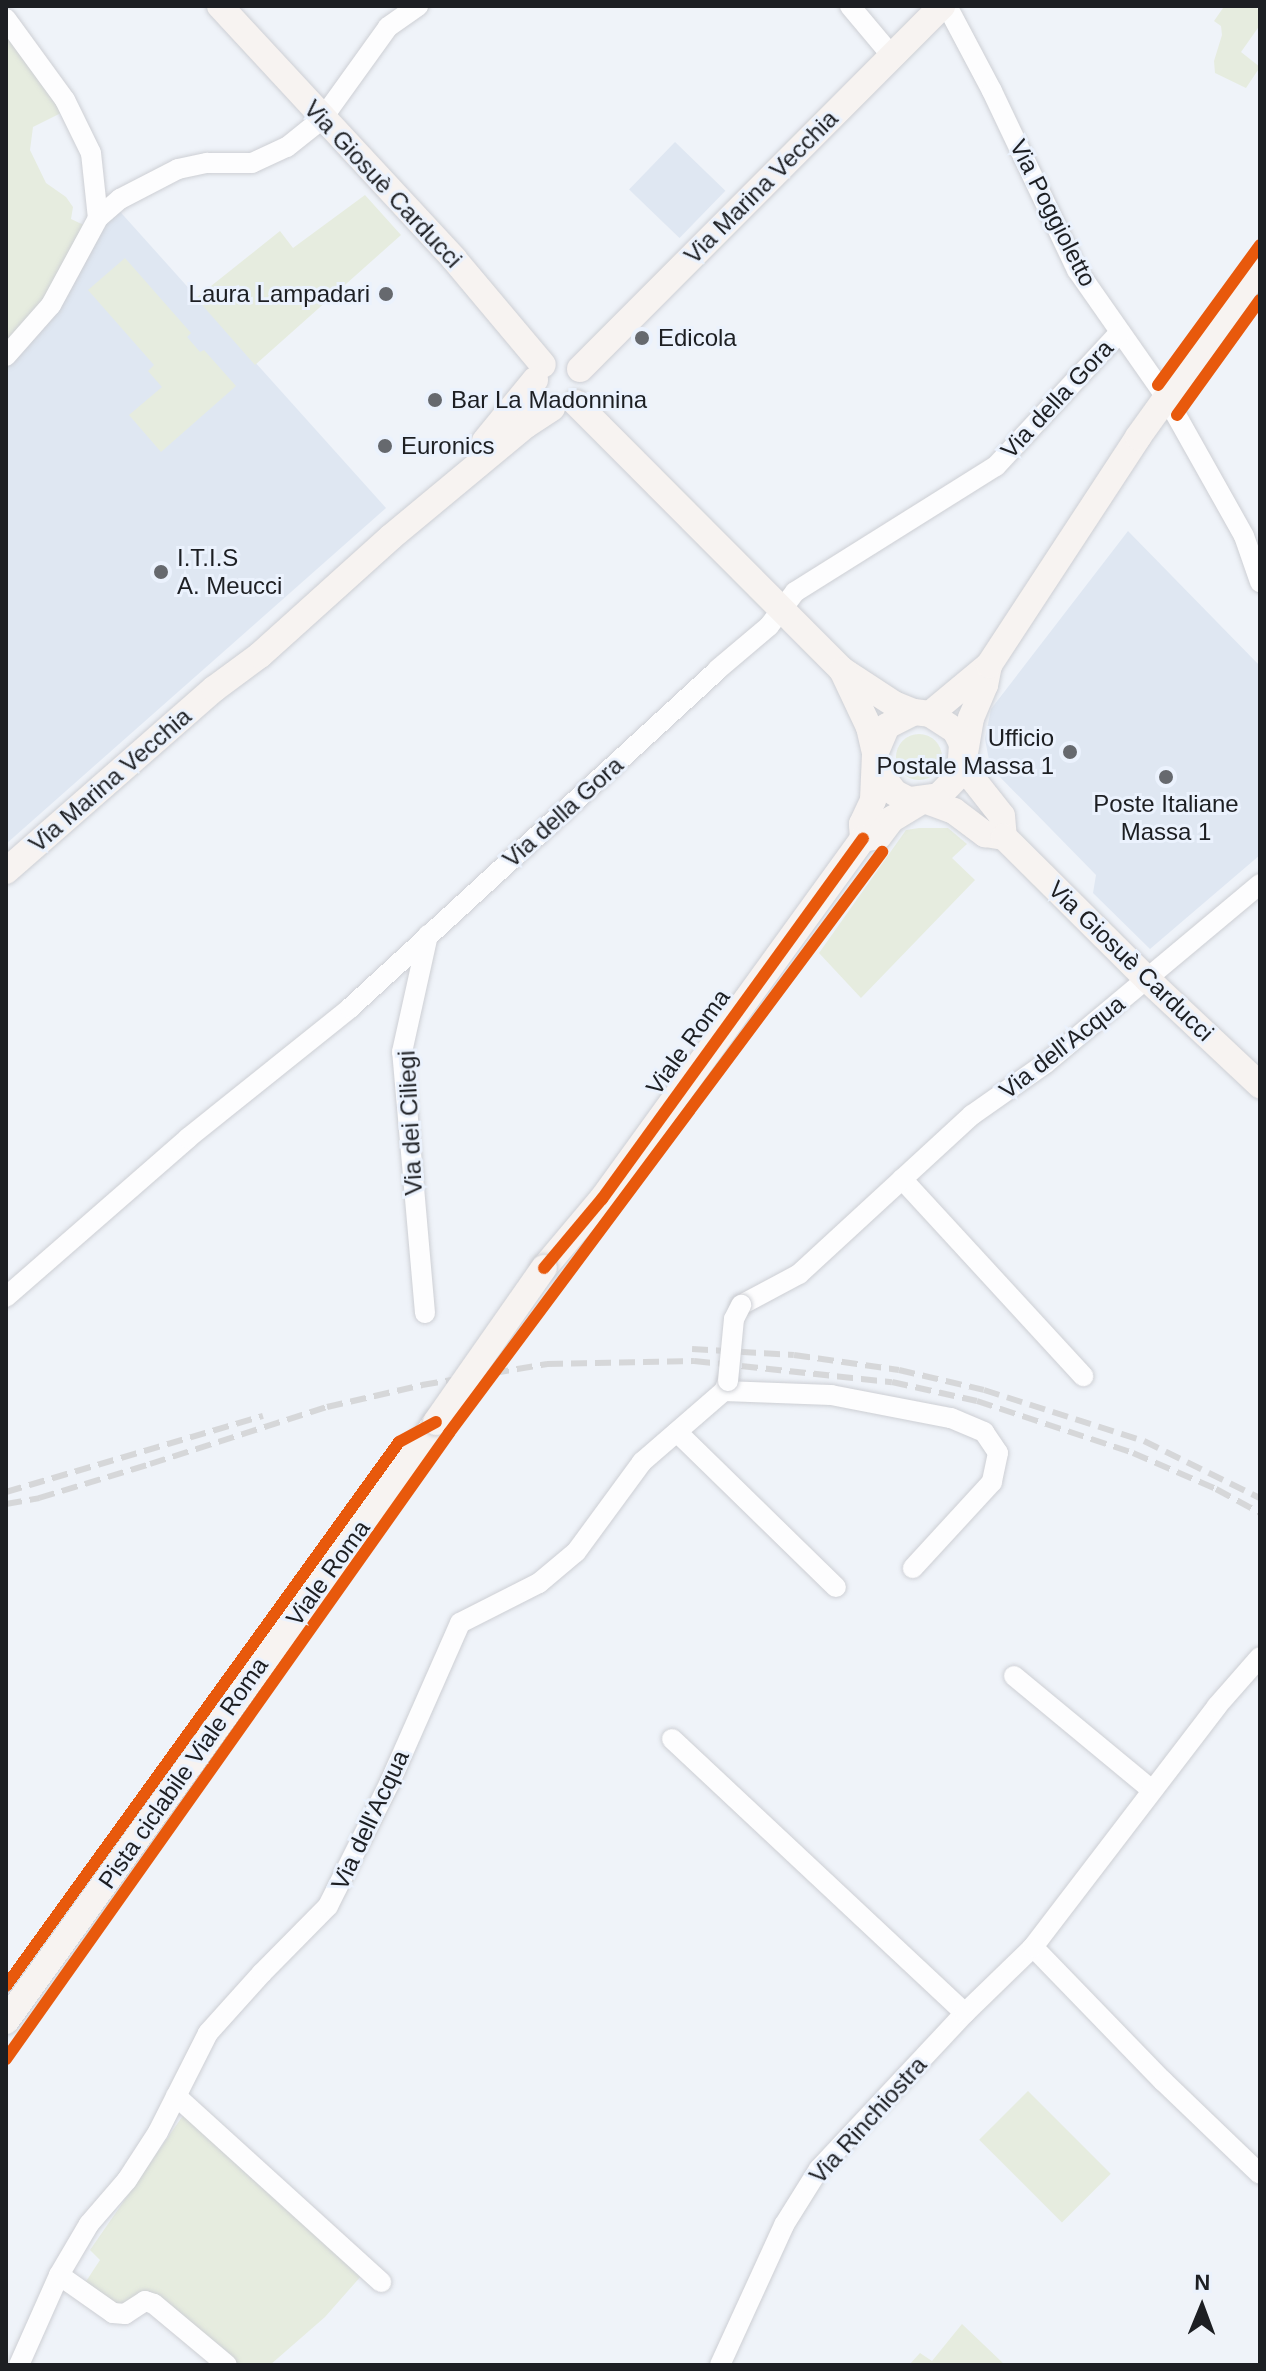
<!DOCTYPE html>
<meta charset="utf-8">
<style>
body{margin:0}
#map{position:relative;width:1266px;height:2371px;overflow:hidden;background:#eff3f9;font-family:Arial,sans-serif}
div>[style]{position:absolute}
.built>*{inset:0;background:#dfe7f2;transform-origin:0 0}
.green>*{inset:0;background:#e6ecdf;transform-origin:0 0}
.round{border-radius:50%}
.roads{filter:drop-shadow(0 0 2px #cdcfd4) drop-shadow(0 0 2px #cdcfd4)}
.minor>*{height:20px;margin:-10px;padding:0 10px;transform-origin:10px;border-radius:10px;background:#fdfdfe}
.major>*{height:26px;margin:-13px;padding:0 13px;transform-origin:13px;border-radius:13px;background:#f7f3f1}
.rail>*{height:6px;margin-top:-3px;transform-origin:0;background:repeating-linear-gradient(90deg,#d6d7d9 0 16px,transparent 0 24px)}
.bridges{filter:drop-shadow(0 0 2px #cdcfd4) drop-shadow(0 0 2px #cdcfd4)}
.minor-bridge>*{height:20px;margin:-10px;padding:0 10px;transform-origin:10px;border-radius:10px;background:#fdfdfe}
.major-bridge>*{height:26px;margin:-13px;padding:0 13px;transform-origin:13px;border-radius:13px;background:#f7f3f1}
.cycleway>*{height:12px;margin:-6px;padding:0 6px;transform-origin:6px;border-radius:6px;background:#e8590c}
.dots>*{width:22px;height:22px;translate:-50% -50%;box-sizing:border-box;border:4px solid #ebf2fd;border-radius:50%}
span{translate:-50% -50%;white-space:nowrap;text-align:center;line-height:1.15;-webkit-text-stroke:6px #ebf2fd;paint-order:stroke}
.street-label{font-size:24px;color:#1d1f23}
.poi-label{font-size:24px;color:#1d1f23}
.right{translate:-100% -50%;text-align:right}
.left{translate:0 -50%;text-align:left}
.frame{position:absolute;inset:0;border:8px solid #1d1f23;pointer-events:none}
.north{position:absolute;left:1162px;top:2267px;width:80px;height:80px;-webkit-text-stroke:6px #ebf2fd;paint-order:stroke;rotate:1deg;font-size:22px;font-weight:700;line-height:32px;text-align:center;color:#1d1f23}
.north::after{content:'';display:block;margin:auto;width:28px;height:36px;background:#1d1f23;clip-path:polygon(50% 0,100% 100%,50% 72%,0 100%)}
</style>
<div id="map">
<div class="built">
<div style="left:675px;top:142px;width:70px;height:66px;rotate:44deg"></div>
<div style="clip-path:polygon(115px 206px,386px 508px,6px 844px,6px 363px)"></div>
<div style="clip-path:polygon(1128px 531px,1260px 666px,1260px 855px,1150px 949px,1093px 893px,1096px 875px,999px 776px,989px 760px,985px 739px,991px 709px)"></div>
</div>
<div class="green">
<div style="clip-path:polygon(1221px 6px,1255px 6px,1260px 11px,1260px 25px,1241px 52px,1260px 67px,1246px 88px,1215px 73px,1214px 61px,1222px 35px,1221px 26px,1214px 21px,1223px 8px)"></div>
<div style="clip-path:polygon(6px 32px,65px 111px,33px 127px,30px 150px,46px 183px,66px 197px,73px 207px,71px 219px,86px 226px,38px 312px,6px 340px)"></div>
<div style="clip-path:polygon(365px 195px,401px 235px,255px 365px,196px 298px,280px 231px,293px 248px)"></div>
<div style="clip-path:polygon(125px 258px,191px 333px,187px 337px,200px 352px,204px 350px,236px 386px,161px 452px,129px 415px,162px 387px,148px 371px,154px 365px,88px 290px)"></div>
<div class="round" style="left:896px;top:734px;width:46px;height:46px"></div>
<div style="clip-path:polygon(919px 828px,948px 828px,967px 844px,952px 858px,975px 880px,861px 998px,819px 953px,906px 830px)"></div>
<div style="left:1028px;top:2091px;width:117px;height:69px;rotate:45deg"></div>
<div style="clip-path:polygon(184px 2114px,362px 2275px,325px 2317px,270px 2365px,232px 2365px,142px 2292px,122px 2309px,83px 2286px,100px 2260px,90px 2250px)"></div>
<div style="clip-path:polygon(962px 2324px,1005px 2365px,909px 2365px,920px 2353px,932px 2361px)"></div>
</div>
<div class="roads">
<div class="minor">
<div style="left:850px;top:6px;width:65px;rotate:50deg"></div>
<div style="left:947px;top:6px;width:96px;rotate:62.1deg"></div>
<div style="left:992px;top:91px;width:198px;rotate:64.6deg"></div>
<div style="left:1077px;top:270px;width:155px;rotate:55deg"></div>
<div style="left:1166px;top:397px;width:159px;rotate:60.7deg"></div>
<div style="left:1244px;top:536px;width:49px;rotate:70.8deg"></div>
<div style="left:6px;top:19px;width:100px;rotate:53.9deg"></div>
<div style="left:65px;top:100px;width:59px;rotate:63.9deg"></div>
<div style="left:91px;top:153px;width:65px;rotate:83.9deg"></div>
<div style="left:6px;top:356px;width:68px;rotate:-48.6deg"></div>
<div style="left:51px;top:305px;width:99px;rotate:-61.6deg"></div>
<div style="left:98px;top:218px;width:29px;rotate:-41deg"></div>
<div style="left:120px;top:199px;width:65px;rotate:-27.3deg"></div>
<div style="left:178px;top:169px;width:30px;rotate:-12deg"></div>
<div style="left:207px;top:163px;width:45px"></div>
<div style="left:252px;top:163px;width:38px;rotate:-25deg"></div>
<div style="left:287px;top:147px;width:45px;rotate:-38.7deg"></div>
<div style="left:322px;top:119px;width:113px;rotate:-54.3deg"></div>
<div style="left:388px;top:27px;width:37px;rotate:-35deg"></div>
<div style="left:902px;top:1179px;width:268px;rotate:47.4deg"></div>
<div style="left:6px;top:1297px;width:242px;rotate:-41.1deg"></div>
<div style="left:188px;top:1138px;width:208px;rotate:-38.7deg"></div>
<div style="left:350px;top:1008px;width:499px;rotate:-42.6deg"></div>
<div style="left:717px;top:670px;width:68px;rotate:-40.2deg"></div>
<div style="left:769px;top:626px;width:43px;rotate:-52.6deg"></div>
<div style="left:795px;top:592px;width:237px;rotate:-32.1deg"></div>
<div style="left:996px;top:466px;width:181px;rotate:-47.2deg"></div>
<div style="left:741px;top:1305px;width:66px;rotate:-28.1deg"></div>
<div style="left:799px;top:1274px;width:235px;rotate:-42.6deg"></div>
<div style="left:972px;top:1115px;width:90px;rotate:-35.1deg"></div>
<div style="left:1046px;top:1063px;width:279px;rotate:-39.9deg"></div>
<div style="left:425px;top:1313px;width:262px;rotate:-95deg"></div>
<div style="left:402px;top:1052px;width:120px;rotate:-77.5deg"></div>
<div style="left:724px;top:1391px;width:107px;rotate:2.1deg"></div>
<div style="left:831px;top:1395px;width:122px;rotate:10.9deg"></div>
<div style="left:951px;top:1418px;width:36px;rotate:23deg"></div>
<div style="left:984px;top:1432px;width:25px;rotate:56deg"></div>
<div style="left:998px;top:1453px;width:30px;rotate:102deg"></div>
<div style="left:992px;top:1482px;width:117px;rotate:132.6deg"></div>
<div style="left:677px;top:1432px;width:222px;rotate:44.3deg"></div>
<div style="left:1014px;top:1676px;width:179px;rotate:39.6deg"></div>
<div style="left:672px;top:1739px;width:401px;rotate:43.1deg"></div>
<div style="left:1033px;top:1947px;width:187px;rotate:45.9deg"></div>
<div style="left:1163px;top:2081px;width:134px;rotate:43.8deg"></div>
<div style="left:176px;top:2096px;width:277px;rotate:42.2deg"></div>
<div style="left:59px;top:2275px;width:66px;rotate:35.1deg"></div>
<div style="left:113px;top:2313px;width:12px;rotate:5deg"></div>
<div style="left:125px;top:2314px;width:24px;rotate:-33deg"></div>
<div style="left:145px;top:2301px;width:9px;rotate:18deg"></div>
<div style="left:154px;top:2304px;width:95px;rotate:39.9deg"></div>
<div style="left:19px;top:2365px;width:98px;rotate:-66deg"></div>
<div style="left:59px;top:2275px;width:59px;rotate:-59.5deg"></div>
<div style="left:89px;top:2224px;width:58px;rotate:-49.2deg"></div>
<div style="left:127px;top:2180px;width:57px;rotate:-57.1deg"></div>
<div style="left:158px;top:2132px;width:111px;rotate:-63.2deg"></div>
<div style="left:208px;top:2033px;width:81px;rotate:-48deg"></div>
<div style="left:262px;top:1973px;width:94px;rotate:-45.4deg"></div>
<div style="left:328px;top:1906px;width:139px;rotate:-63.4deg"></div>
<div style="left:390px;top:1782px;width:174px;rotate:-66.2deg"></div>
<div style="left:460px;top:1623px;width:89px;rotate:-26.9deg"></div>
<div style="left:539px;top:1583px;width:48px;rotate:-40deg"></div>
<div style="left:576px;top:1552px;width:112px;rotate:-53.7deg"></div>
<div style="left:642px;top:1462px;width:108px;rotate:-40.9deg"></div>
<div style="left:724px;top:1391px;width:11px;rotate:-68deg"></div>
<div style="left:720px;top:2365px;width:154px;rotate:-65.4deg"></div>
<div style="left:784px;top:2225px;width:66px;rotate:-58deg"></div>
<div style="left:819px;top:2169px;width:214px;rotate:-46.9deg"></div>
<div style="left:965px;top:2013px;width:95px;rotate:-44.1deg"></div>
<div style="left:1033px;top:1947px;width:303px;rotate:-52.6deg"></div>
<div style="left:1217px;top:1706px;width:65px;rotate:-48.7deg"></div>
</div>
<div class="major">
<div style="left:220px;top:6px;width:345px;rotate:47.2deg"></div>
<div style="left:454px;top:259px;width:138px;rotate:50deg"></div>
<div style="left:580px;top:369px;width:513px;rotate:-45.08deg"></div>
<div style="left:576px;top:403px;width:377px;rotate:45.1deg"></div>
<div style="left:842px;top:670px;width:62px;rotate:33.2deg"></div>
<div style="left:894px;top:704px;width:22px;rotate:22deg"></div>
<div style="left:485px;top:441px;width:79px;rotate:-50.7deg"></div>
<div style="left:989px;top:665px;width:20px;rotate:101deg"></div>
<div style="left:985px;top:685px;width:36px;rotate:113deg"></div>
<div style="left:971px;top:718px;width:42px;rotate:99.7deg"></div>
<div style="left:964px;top:759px;width:21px;rotate:67deg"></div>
<div style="left:972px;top:778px;width:48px;rotate:51.7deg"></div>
<div style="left:1002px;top:816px;width:21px;rotate:85deg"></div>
<div style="left:842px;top:670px;width:63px;rotate:64.7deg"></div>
<div style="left:869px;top:727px;width:28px;rotate:77deg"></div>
<div style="left:930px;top:714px;width:77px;rotate:-39.7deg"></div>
<div style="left:989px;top:665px;width:272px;rotate:-56.8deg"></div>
<div style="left:1138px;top:437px;width:209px;rotate:-54.3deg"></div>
<div style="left:863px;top:839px;width:15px;rotate:-94deg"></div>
<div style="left:862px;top:824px;width:26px;rotate:-65deg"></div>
<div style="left:873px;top:800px;width:46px;rotate:-87.5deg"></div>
<div style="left:875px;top:754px;width:30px;rotate:-67deg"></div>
<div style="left:887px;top:726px;width:30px;rotate:-27deg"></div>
<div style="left:914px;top:712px;width:16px;rotate:7deg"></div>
<div style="left:930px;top:714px;width:30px;rotate:33deg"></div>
<div style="left:955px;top:730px;width:16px;rotate:63deg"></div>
<div style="left:962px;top:744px;width:30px;rotate:94deg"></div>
<div style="left:960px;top:774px;width:30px;rotate:134deg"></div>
<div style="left:939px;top:796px;width:30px;rotate:172deg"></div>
<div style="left:909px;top:800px;width:16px;rotate:-153deg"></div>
<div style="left:895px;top:793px;width:30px;rotate:-127deg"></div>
<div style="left:6px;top:871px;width:276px;rotate:-41.2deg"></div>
<div style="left:214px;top:689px;width:57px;rotate:-36.5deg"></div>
<div style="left:260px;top:655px;width:176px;rotate:-42deg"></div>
<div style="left:391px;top:537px;width:175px;rotate:-39.7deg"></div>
<div style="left:526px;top:425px;width:31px;rotate:-33deg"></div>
<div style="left:544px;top:1268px;width:90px;rotate:-50deg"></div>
<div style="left:602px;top:1199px;width:445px;rotate:-54.1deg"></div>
<div style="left:863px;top:839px;width:16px;rotate:-11deg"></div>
<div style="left:879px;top:836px;width:21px;rotate:-53deg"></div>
<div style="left:892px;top:819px;width:37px;rotate:-31deg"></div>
<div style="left:924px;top:800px;width:32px;rotate:20deg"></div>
<div style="left:954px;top:811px;width:39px;rotate:37deg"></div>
<div style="left:985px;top:834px;width:19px;rotate:9deg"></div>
<div style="left:1004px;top:837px;width:203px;rotate:44.8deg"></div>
<div style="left:1148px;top:980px;width:154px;rotate:43.2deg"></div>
<div style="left:6px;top:2021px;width:737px;rotate:-54.33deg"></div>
</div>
</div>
<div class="rail">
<div style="left:692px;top:1349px;width:102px;rotate:3.4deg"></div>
<div style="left:794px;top:1355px;width:106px;rotate:8.1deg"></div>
<div style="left:899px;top:1370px;width:87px;rotate:13.2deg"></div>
<div style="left:984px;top:1390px;width:168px;rotate:17.7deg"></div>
<div style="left:1144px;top:1441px;width:129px;rotate:26.2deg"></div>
<div style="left:6px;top:1492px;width:268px;rotate:-16.5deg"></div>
<div style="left:6px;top:1504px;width:34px;rotate:-10deg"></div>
<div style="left:39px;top:1498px;width:116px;rotate:-17deg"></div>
<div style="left:150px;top:1464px;width:186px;rotate:-17.9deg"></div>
<div style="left:327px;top:1407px;width:98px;rotate:-13deg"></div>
<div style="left:422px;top:1385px;width:127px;rotate:-9.5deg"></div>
<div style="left:547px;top:1364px;width:147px;rotate:-1.2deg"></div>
<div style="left:694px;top:1361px;width:199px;rotate:6.1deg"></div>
<div style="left:892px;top:1382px;width:87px;rotate:12.6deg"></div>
<div style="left:977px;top:1401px;width:164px;rotate:18.4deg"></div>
<div style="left:1133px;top:1453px;width:90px;rotate:23.4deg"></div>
<div style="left:1216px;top:1489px;width:50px;rotate:28.6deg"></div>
</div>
<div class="bridges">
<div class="minor-bridge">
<div style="left:728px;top:1381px;width:62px;rotate:-84.5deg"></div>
<div style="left:734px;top:1319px;width:16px;rotate:-63deg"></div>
</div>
<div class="major-bridge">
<div style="left:436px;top:1422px;width:188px;rotate:-55deg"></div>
</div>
</div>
<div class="cycleway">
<div style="left:1158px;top:385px;width:173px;rotate:-53.9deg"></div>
<div style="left:1177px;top:415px;width:142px;rotate:-54.2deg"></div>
<div style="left:544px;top:1268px;width:90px;rotate:-50deg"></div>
<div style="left:602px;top:1199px;width:445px;rotate:-54.1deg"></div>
<div style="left:6px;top:1986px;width:671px;rotate:-54.15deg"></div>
<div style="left:399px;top:1442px;width:42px;rotate:-28.4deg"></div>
<div style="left:6px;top:2059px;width:767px;rotate:-54.71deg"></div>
<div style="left:449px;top:1433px;width:725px;rotate:-53.3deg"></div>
</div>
<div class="dots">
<div style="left:386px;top:294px;background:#66696e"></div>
<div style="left:642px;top:338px;background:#66696e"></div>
<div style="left:435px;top:400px;background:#66696e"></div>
<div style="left:385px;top:446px;background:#66696e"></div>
<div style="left:161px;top:572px;background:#66696e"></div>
<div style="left:1070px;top:752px;background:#66696e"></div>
<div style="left:1166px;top:777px;background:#66696e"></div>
</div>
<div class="street-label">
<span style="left:383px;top:184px;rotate:47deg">Via Giosuè Carducci</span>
<span style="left:761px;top:187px;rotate:-45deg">Via Marina Vecchia</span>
<span style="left:1053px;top:213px;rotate:63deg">Via Poggioletto</span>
<span style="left:1057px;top:399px;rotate:-47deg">Via della Gora</span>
<span style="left:110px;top:780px;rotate:-41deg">Via Marina Vecchia</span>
<span style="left:563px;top:812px;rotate:-42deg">Via della Gora</span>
<span style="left:1131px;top:961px;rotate:44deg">Via Giosuè Carducci</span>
<span style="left:688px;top:1042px;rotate:-54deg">Viale Roma</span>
<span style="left:1062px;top:1047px;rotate:-38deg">Via dell'Acqua</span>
<span style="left:410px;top:1123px;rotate:-93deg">Via dei Ciliegi</span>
<span style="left:328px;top:1573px;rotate:-54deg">Viale Roma</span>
<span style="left:183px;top:1773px;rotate:-55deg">Pista ciclabile Viale Roma</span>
<span style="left:370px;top:1820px;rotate:-65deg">Via dell'Acqua</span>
<span style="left:868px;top:2120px;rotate:-48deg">Via Rinchiostra</span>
</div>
<div class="poi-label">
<span class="right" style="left:370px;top:294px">Laura Lampadari</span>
<span class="left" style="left:658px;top:338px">Edicola</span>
<span class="left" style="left:451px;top:400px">Bar La Madonnina</span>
<span class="left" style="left:401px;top:446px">Euronics</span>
<span class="left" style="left:177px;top:572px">I.T.I.S<br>A. Meucci</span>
<span class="right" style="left:1054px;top:752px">Ufficio<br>Postale Massa 1</span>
<span style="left:1166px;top:818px">Poste Italiane<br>Massa 1</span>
</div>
<div class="frame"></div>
<div class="north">N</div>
</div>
